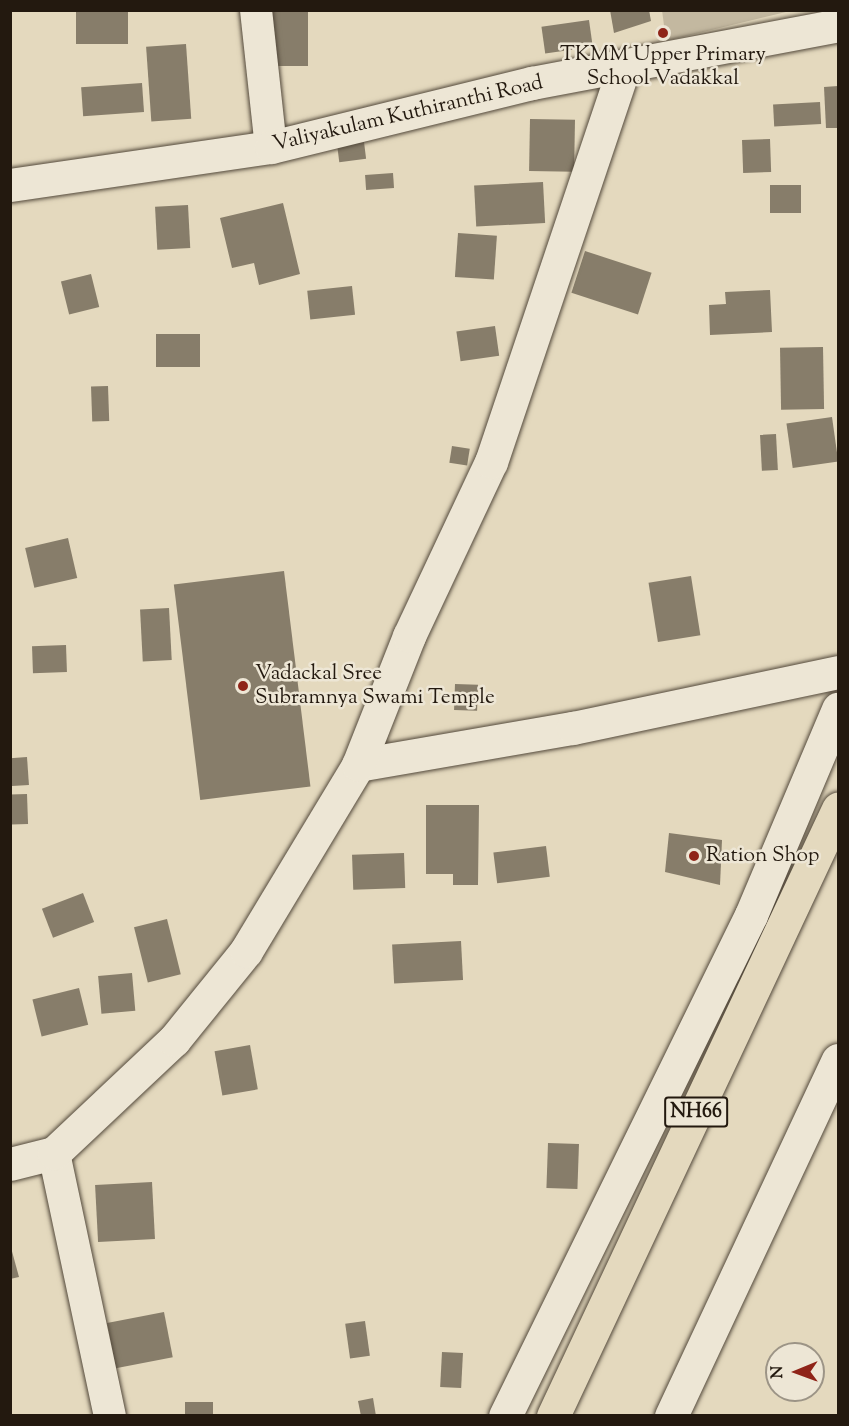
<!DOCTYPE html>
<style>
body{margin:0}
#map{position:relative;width:849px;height:1426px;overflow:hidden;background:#e4d9be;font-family:"Sorts Mill Goudy",serif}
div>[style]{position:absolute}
.green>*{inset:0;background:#c3b8a0}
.building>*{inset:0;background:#877d6a;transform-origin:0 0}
.roads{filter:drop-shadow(0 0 2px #53493b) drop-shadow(0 0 2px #53493b)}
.street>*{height:32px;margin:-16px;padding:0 16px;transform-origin:16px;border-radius:16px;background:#ede6d5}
.secondary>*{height:33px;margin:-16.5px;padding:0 16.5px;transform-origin:16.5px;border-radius:16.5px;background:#ede6d5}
.highway>*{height:33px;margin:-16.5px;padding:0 16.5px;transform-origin:16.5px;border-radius:16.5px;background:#e4d9be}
.dots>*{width:16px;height:16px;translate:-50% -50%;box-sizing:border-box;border:3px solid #ede6d5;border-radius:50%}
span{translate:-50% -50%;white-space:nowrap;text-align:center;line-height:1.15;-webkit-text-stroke:5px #ede6d5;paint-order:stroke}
.shield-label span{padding:2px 4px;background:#ede6d5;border:2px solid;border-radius:4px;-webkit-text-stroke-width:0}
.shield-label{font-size:20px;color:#23190f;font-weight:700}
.poi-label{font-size:21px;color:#23190f}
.left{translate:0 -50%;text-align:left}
.street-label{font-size:21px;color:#23190f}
.frame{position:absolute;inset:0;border:12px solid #23190f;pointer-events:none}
.north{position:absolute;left:765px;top:1342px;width:60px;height:60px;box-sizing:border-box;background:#ede6d5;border:2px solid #9c9486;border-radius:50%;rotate:269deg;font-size:16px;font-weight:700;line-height:24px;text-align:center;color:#23190f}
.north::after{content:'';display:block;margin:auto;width:21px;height:27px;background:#8f2418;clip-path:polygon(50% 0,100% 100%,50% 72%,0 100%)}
</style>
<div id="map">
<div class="green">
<div style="clip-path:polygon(662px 10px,790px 11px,666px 41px)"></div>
</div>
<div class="building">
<div style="left:76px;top:10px;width:52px;height:34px"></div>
<div style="left:267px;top:10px;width:41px;height:56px"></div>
<div style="clip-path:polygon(610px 10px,649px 10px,651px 21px,614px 33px)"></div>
<div style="left:589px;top:20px;width:27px;height:48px;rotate:82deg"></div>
<div style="left:186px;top:44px;width:75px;height:40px;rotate:86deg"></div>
<div style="left:142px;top:83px;width:29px;height:61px;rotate:86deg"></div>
<div style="clip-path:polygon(838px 86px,838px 128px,826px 128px,824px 87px)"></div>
<div style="left:820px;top:102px;width:22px;height:47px;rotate:87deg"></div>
<div style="left:530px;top:119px;width:45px;height:52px;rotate:1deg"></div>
<div style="left:770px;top:139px;width:33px;height:28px;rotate:88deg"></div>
<div style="left:364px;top:142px;width:17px;height:27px;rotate:83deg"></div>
<div style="left:393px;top:173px;width:15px;height:28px;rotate:86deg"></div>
<div style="left:543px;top:182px;width:41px;height:69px;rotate:87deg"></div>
<div style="left:770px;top:185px;width:31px;height:28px"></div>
<div style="clip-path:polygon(283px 203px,300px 274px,259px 285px,254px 263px,232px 268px,220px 218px)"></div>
<div style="left:188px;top:205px;width:43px;height:33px;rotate:87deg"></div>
<div style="left:458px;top:233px;width:39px;height:44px;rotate:4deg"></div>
<div style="left:585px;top:251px;width:70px;height:44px;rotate:18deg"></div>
<div style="left:91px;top:274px;width:34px;height:31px;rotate:76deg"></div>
<div style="left:352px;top:286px;width:29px;height:45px;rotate:84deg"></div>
<div style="clip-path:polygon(770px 290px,772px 332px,710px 335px,709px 305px,726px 304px,725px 292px)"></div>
<div style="left:495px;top:326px;width:30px;height:39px;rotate:82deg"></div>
<div style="left:156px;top:334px;width:44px;height:33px"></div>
<div style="left:823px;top:347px;width:62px;height:43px;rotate:89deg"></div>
<div style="left:108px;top:386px;width:35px;height:17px;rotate:88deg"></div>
<div style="left:832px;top:417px;width:45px;height:46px;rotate:82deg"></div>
<div style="left:776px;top:434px;width:36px;height:16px;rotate:87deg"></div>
<div style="left:452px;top:446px;width:18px;height:17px;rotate:9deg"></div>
<div style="left:68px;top:538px;width:41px;height:44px;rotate:77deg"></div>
<div style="left:284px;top:571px;width:217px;height:111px;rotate:83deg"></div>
<div style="left:691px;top:576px;width:60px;height:43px;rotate:81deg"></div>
<div style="left:169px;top:608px;width:52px;height:29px;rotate:87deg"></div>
<div style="left:66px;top:645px;width:27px;height:34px;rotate:88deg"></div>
<div style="left:455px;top:684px;width:23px;height:26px;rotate:2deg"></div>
<div style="left:27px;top:757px;width:28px;height:17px;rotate:86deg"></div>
<div style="left:27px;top:794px;width:30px;height:17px;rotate:88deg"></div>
<div style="clip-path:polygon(426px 805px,479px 805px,478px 885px,453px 885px,453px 874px,426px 874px)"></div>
<div style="clip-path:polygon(669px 833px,722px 840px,720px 885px,665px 872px)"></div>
<div style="left:546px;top:846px;width:31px;height:53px;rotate:83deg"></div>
<div style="left:404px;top:853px;width:35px;height:52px;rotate:88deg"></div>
<div style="left:83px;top:893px;width:31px;height:44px;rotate:69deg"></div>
<div style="left:167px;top:919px;width:57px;height:34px;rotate:76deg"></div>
<div style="left:461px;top:941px;width:39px;height:69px;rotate:87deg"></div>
<div style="left:132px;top:973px;width:38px;height:34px;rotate:85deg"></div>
<div style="left:79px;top:988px;width:38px;height:48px;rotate:76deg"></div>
<div style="left:250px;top:1045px;width:45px;height:36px;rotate:80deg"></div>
<div style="left:548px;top:1143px;width:31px;height:45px;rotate:2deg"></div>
<div style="left:152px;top:1182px;width:57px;height:57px;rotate:87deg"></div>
<div style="clip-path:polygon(10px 1244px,19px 1277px,10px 1279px)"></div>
<div style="left:164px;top:1312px;width:46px;height:58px;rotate:79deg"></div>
<div style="left:365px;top:1321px;width:35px;height:20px;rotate:82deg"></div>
<div style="left:442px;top:1352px;width:21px;height:35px;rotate:3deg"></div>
<div style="clip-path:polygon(373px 1398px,376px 1416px,361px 1416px,358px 1401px)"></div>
<div style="left:213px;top:1402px;width:14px;height:28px;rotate:90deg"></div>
</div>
<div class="roads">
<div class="street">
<div style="left:256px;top:10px;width:138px;rotate:83.8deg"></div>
<div style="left:54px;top:1153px;width:269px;rotate:78deg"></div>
</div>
<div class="secondary">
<div style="left:10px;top:185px;width:264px;rotate:-8.3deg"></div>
<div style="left:271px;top:147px;width:269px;rotate:-13.8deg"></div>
<div style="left:532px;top:83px;width:311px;rotate:-10.7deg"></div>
<div style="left:358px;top:765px;width:218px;rotate:-9.8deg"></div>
<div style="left:573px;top:728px;width:271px;rotate:-11.9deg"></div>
<div style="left:10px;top:1164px;width:45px;rotate:-14deg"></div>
<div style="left:54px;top:1153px;width:165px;rotate:-43.3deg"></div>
<div style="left:174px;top:1040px;width:114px;rotate:-51deg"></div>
<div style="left:246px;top:951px;width:217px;rotate:-58.9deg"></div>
<div style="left:358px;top:765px;width:139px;rotate:-68.4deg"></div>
<div style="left:409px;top:636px;width:192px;rotate:-64.8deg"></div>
<div style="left:491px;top:462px;width:417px;rotate:-71.4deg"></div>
<div style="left:505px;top:1416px;width:558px;rotate:-63.85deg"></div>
<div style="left:751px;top:915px;width:224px;rotate:-67.1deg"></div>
<div style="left:671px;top:1416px;width:393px;rotate:-64.9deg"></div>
</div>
<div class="highway">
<div style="left:553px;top:1416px;width:671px;rotate:-64.85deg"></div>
</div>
</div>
<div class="dots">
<div style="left:663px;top:33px;background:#8f2418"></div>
<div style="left:243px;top:686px;background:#8f2418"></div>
<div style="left:694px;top:856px;background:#8f2418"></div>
</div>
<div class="shield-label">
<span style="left:696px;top:1112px">NH66</span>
</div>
<div class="poi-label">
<span style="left:663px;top:67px">TKMM Upper Primary<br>School Vadakkal</span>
<span class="left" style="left:255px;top:686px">Vadackal Sree<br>Subramnya Swami Temple</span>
<span class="left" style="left:706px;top:856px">Ration Shop</span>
</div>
<div class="street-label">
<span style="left:408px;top:114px;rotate:-13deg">Valiyakulam Kuthiranthi Road</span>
</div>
<div class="frame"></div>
<div class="north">N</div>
</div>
